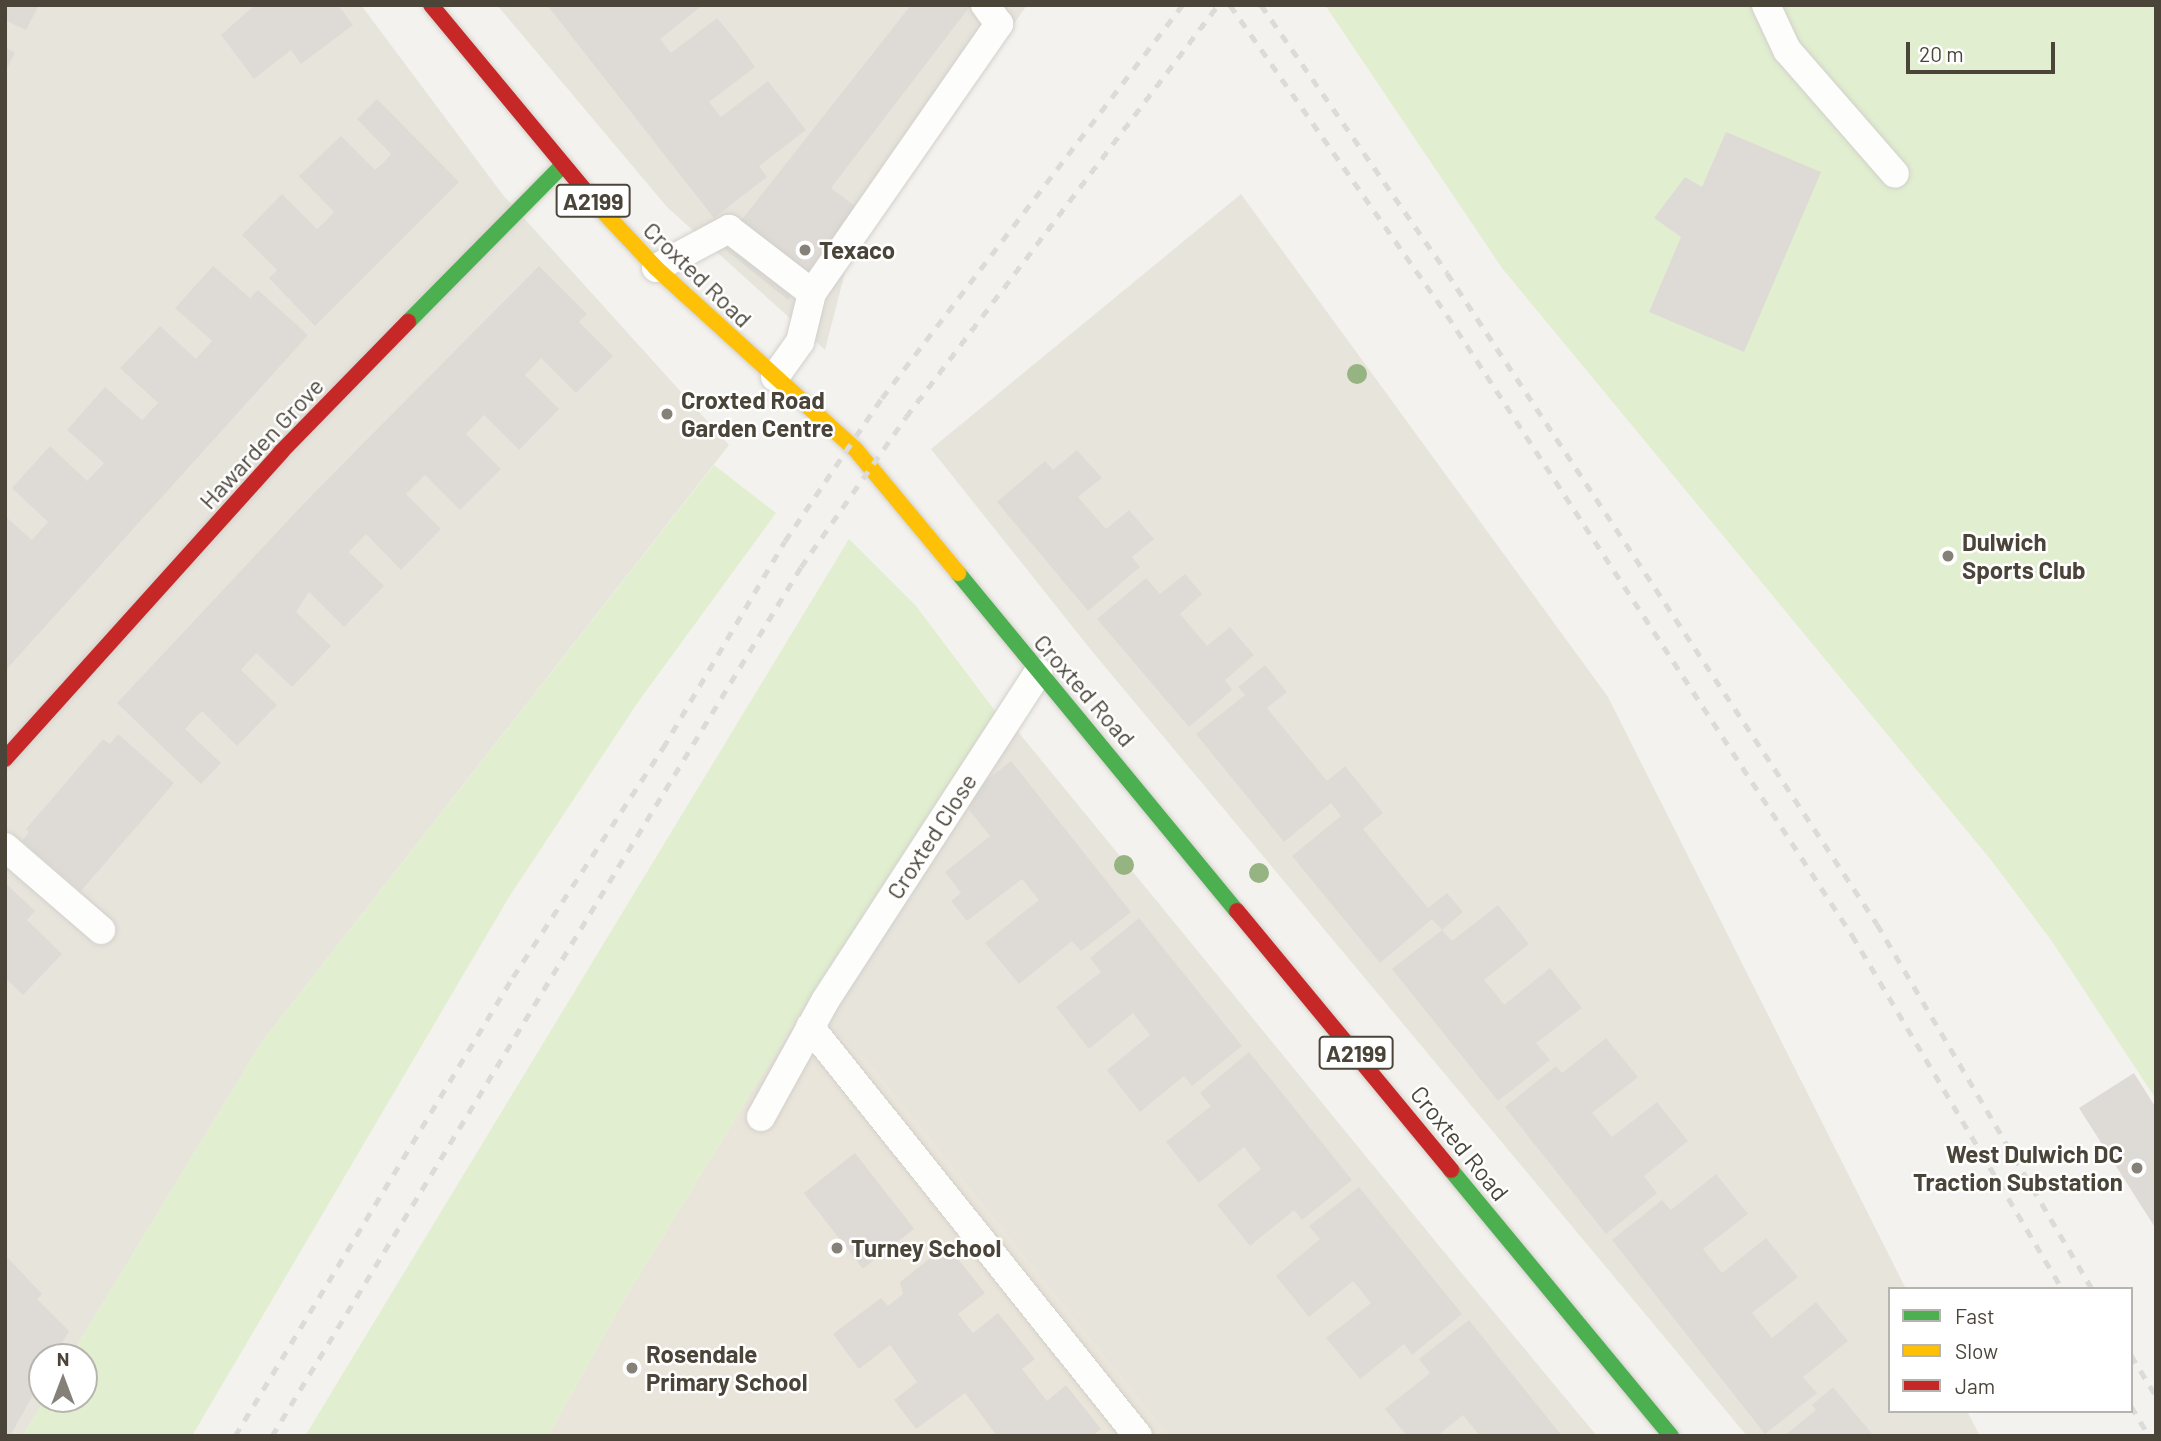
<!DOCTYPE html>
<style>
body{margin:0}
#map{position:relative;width:2161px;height:1441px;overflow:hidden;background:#f4f2ee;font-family:Barlow,sans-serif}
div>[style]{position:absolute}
.residential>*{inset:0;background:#e7e4dc}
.education>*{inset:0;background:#eae5da}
.green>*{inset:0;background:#e1eecf}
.building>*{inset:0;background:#dedbd6;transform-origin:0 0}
.roads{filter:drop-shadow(0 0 2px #d2d0cb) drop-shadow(0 0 2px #d2d0cb)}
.lane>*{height:28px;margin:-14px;padding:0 14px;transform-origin:14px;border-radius:14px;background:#fdfdfc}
.fast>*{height:16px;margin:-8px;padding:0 8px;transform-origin:8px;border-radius:8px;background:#4caf50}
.slow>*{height:16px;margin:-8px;padding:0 8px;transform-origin:8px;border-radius:8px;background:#ffc107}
.jam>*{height:16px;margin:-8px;padding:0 8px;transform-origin:8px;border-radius:8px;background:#c62828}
.rail>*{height:5px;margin-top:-2.5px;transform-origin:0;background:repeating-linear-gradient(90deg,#dbdbda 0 9px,transparent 0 18px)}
.trees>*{width:20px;height:20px;margin:-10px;border-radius:50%;background:#96b382}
.dots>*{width:19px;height:19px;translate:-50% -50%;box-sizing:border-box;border:4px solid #fff;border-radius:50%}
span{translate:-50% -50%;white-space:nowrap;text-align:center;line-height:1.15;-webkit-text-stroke:5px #fff;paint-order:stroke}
.shield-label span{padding:2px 5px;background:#fff;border:2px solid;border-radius:5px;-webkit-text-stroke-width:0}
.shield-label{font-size:23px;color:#4b4439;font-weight:700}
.poi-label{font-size:24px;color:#4b4439;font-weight:700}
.left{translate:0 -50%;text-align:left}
.right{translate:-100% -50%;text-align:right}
.street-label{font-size:24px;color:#4b4439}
.frame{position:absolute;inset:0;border:7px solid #4b4439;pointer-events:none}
.legend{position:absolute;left:1888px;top:1287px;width:245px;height:126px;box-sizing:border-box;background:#fff;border:2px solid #b7b4b0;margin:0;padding:9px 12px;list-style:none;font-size:21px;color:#4b4439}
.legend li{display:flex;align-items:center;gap:14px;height:35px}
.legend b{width:35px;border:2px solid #b7b4b0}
.north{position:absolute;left:28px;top:1343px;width:70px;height:70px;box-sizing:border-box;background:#fff;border:2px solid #b7b4b0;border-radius:50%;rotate:0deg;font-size:19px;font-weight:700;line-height:28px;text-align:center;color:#4b4439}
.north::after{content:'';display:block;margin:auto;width:24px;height:32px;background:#868178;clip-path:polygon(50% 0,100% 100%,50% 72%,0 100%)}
.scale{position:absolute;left:1906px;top:42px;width:149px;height:32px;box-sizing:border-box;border:4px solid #4b4439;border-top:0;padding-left:9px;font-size:21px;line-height:24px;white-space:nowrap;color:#4b4439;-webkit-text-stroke:5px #fff;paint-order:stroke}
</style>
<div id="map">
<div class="residential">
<div style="clip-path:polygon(5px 5px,361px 5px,503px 195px,729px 445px,261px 1043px,70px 1357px,42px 1357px,45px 1399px,23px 1436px,5px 1436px)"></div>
<div style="clip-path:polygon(497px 5px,1027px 5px,846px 268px,825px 350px,667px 207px)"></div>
<div style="clip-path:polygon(1241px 194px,1608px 697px,1906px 1289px,1890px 1289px,1890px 1411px,1967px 1411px,1980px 1436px,1747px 1436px,1091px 650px,931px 449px)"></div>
<div style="clip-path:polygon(1015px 728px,1459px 1270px,1597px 1436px,1168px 1436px,870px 1066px,827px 1024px)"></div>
</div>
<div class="education">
<div style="clip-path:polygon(815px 989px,825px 1001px,827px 1024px,870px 1066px,1168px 1436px,548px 1436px,624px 1300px)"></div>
</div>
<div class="green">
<div style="clip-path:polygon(1325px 5px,2156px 5px,2156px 1099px,2051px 940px,1991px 860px,1502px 268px)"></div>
<div style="clip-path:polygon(714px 465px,776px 513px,638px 702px,509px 897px,192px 1436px,23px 1436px,45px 1399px,84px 1399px,84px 1357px,70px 1357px,261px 1043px)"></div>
<div style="clip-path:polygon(849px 539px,916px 606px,996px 712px,815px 989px,624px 1300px,548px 1436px,305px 1436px)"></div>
</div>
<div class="building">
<div style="clip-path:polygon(5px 5px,39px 5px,26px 30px,5px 20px)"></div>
<div style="clip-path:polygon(255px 5px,338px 5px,353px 25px,301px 64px,291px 50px,254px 79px,221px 35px)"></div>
<div style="clip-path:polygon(547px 5px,703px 5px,660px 39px,671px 53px,717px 18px,737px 42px,755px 67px,709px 102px,721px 117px,768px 81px,806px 130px,759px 166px,767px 177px,714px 218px)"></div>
<div style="clip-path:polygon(911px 5px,971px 5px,831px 188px,860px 210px,788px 300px,721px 246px)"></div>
<div style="clip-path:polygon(5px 47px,15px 53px,5px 72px)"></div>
<div style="clip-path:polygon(377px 99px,459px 182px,315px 326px,269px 278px,277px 270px,242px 235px,282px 194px,317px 229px,326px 221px,334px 212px,299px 176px,341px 136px,375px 170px,383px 163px,391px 154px,357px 119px)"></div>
<div style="clip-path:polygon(1726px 132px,1821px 172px,1744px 352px,1649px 312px,1681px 237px,1654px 218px,1685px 177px,1702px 187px)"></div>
<div style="clip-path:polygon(213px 266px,250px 298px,258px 290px,308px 335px,5px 671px,5px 516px,32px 540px,48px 522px,12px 488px,50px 446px,87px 481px,104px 463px,67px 430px,105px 387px,142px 420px,158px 403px,120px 368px,160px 326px,196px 359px,212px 341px,175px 308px)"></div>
<div style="clip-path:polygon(539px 266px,587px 314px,579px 322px,613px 356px,576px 393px,541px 358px,525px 375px,559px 409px,519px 450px,484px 415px,466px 434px,501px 469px,460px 510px,425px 475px,406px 494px,441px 529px,401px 570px,366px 534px,349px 552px,384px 586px,344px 627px,309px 592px,296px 612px,331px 646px,292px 687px,256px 653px,241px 670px,277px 705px,237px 746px,202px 711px,193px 720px,185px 729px,221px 763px,201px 784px,117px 703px,311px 496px)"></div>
<div style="clip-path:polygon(1077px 450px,1102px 478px,1078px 497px,1106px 529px,1129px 510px,1154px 539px,1132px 557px,1140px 567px,1088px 611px,997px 502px,1045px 461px,1053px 470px)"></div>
<div style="clip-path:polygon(1185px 574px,1202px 594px,1180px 614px,1207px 646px,1230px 627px,1254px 655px,1225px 680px,1232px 690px,1189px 727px,1097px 619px,1146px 578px,1160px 594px)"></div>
<div style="clip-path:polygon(1265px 665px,1287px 692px,1267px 708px,1327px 781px,1345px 766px,1383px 813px,1363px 829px,1428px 908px,1447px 893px,1463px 912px,1442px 930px,1432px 919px,1380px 963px,1292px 856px,1341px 816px,1331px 803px,1284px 842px,1196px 734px,1245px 695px,1238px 687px)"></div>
<div style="clip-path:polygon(118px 734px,174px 783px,81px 891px,22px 841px,29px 832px,26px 829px,103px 739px,110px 744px)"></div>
<div style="clip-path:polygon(1011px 761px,1131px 912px,1081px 951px,1072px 941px,1019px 984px,985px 943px,1039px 900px,1022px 879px,967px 921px,951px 901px,961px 893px,945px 872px,990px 836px,961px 800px)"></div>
<div style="clip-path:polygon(5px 883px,35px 911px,27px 920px,62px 954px,23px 995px,5px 978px)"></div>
<div style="clip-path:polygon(1498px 905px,1529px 944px,1484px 980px,1496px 994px,1504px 1005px,1550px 968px,1582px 1008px,1536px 1043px,1550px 1060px,1498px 1101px,1392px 969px,1442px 930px,1452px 941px)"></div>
<div style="clip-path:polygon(1139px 918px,1242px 1046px,1192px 1086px,1184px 1076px,1140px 1112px,1107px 1070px,1150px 1035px,1133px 1013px,1089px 1049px,1056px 1007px,1101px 972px,1090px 958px)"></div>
<div style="clip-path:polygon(1606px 1038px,1638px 1077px,1592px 1113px,1612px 1137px,1657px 1102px,1688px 1141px,1644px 1176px,1657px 1193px,1606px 1234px,1505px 1107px,1556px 1066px,1562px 1073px)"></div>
<div style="clip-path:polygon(1249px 1052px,1352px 1180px,1302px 1220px,1294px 1210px,1250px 1246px,1217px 1205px,1261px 1169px,1244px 1147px,1199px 1183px,1166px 1142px,1211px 1106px,1200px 1093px)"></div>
<div style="clip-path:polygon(2134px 1073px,2156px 1108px,2156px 1229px,2079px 1108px)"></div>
<div style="left:855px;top:1153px;width:96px;height:65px;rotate:52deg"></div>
<div style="clip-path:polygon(1716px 1174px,1748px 1214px,1703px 1249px,1722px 1273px,1766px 1238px,1798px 1277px,1752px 1313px,1772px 1338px,1816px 1302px,1848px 1341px,1803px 1377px,1817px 1393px,1765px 1434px,1612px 1240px,1662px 1200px,1671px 1210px)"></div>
<div style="clip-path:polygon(1359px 1187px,1462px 1314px,1412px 1355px,1404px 1344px,1360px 1379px,1326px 1338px,1371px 1303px,1353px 1281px,1309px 1317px,1276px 1276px,1320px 1239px,1309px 1226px)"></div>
<div style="clip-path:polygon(947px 1245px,985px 1293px,958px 1314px,973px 1333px,998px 1313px,1035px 1359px,1022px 1369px,1047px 1401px,1066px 1385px,1101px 1429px,1092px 1436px,997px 1436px,965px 1393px,916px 1429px,894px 1400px,917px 1382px,890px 1345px,859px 1369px,833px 1334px,881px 1298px,888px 1306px,903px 1294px,900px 1282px)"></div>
<div style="clip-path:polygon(7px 1257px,42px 1294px,37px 1299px,69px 1331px,54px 1357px,42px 1357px,42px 1379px,10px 1436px,5px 1436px)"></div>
<div style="clip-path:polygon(1469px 1320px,1496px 1354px,1562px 1436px,1480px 1436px,1463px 1415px,1437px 1436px,1407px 1436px,1385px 1409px,1430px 1373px,1419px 1359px)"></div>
<div style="clip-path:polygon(1833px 1387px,1874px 1436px,1784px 1436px,1816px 1410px,1812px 1405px)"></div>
</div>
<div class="roads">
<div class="lane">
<div style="left:1766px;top:5px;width:50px;rotate:65deg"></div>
<div style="left:1787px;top:50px;width:164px;rotate:48.9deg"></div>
<div style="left:656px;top:268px;width:83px;rotate:-28.1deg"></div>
<div style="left:729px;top:229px;width:105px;rotate:37.6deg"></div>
<div style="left:775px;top:377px;width:43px;rotate:-54.5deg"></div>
<div style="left:800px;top:342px;width:50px;rotate:-76.2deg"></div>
<div style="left:812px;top:293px;width:328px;rotate:-55.2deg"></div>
<div style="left:999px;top:24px;width:24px;rotate:-126deg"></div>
<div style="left:5px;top:847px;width:127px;rotate:40.8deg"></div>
<div style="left:810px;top:1027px;width:524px;rotate:51.27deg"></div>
<div style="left:761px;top:1117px;width:132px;rotate:-61.1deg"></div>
<div style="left:825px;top:1001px;width:392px;rotate:-57deg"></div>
</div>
<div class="fast">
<div style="left:408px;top:322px;width:218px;rotate:-45.4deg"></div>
<div style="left:958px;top:573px;width:438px;rotate:50.5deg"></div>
<div style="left:1451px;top:1170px;width:345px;rotate:50.4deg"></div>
</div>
<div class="slow">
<div style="left:599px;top:207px;width:83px;rotate:46.9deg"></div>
<div style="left:656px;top:268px;width:270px;rotate:42.3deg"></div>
<div style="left:856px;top:450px;width:160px;rotate:50.3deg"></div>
</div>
<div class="jam">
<div style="left:431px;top:5px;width:263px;rotate:50.3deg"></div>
<div style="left:5px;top:759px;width:413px;rotate:-48deg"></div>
<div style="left:281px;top:452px;width:182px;rotate:-45.7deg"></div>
<div style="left:1237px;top:911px;width:336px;rotate:50.4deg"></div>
</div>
</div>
<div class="rail">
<div style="left:1230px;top:5px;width:378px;rotate:55deg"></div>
<div style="left:1447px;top:315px;width:741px;rotate:56.85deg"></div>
<div style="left:1852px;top:935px;width:412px;rotate:59.3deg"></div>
<div style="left:1261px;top:5px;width:326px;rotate:55.2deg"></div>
<div style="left:1447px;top:273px;width:780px;rotate:56.55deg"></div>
<div style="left:1877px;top:924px;width:424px;rotate:59.5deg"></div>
<div style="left:2131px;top:1355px;width:48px;rotate:58.6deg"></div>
<div style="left:2131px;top:1406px;width:35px;rotate:59deg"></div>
<div style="left:235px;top:1436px;width:537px;rotate:-58.8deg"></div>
<div style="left:513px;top:977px;width:274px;rotate:-56.8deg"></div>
<div style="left:663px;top:748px;width:240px;rotate:-59.5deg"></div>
<div style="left:785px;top:541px;width:173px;rotate:-55.9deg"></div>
<div style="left:882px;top:398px;width:495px;rotate:-52.6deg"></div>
<div style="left:272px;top:1436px;width:1017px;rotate:-58.67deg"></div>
<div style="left:801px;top:567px;width:183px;rotate:-55deg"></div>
<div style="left:906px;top:417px;width:517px;rotate:-52.86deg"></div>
</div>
<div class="trees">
<div style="left:1357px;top:374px"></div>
<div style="left:1124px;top:865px"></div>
<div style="left:1259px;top:873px"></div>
</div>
<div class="dots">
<div style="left:805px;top:250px;background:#868178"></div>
<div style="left:667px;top:414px;background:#868178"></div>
<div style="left:1948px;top:556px;background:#868178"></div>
<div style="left:2137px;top:1168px;background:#868178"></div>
<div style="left:837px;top:1248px;background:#868178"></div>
<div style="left:632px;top:1368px;background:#868178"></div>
</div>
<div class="shield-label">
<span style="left:593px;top:201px">A2199</span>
<span style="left:1356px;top:1053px">A2199</span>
</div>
<div class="poi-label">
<span class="left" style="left:819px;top:250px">Texaco</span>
<span class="left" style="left:681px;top:414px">Croxted Road<br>Garden Centre</span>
<span class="left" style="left:1962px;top:556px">Dulwich<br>Sports Club</span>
<span class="right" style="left:2123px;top:1168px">West Dulwich DC<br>Traction Substation</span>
<span class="left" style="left:851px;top:1248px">Turney School</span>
<span class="left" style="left:646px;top:1368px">Rosendale<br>Primary School</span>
</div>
<div class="street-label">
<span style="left:698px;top:274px;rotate:44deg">Croxted Road</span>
<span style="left:261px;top:443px;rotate:-47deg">Hawarden Grove</span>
<span style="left:1085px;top:690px;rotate:49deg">Croxted Road</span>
<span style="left:931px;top:836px;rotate:-57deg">Croxted Close</span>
<span style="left:1460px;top:1143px;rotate:51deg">Croxted Road</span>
</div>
<div class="frame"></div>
<ul class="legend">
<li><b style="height:9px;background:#4caf50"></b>Fast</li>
<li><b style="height:9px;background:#ffc107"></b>Slow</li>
<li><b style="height:9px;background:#c62828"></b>Jam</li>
</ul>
<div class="north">N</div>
<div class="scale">20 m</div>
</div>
